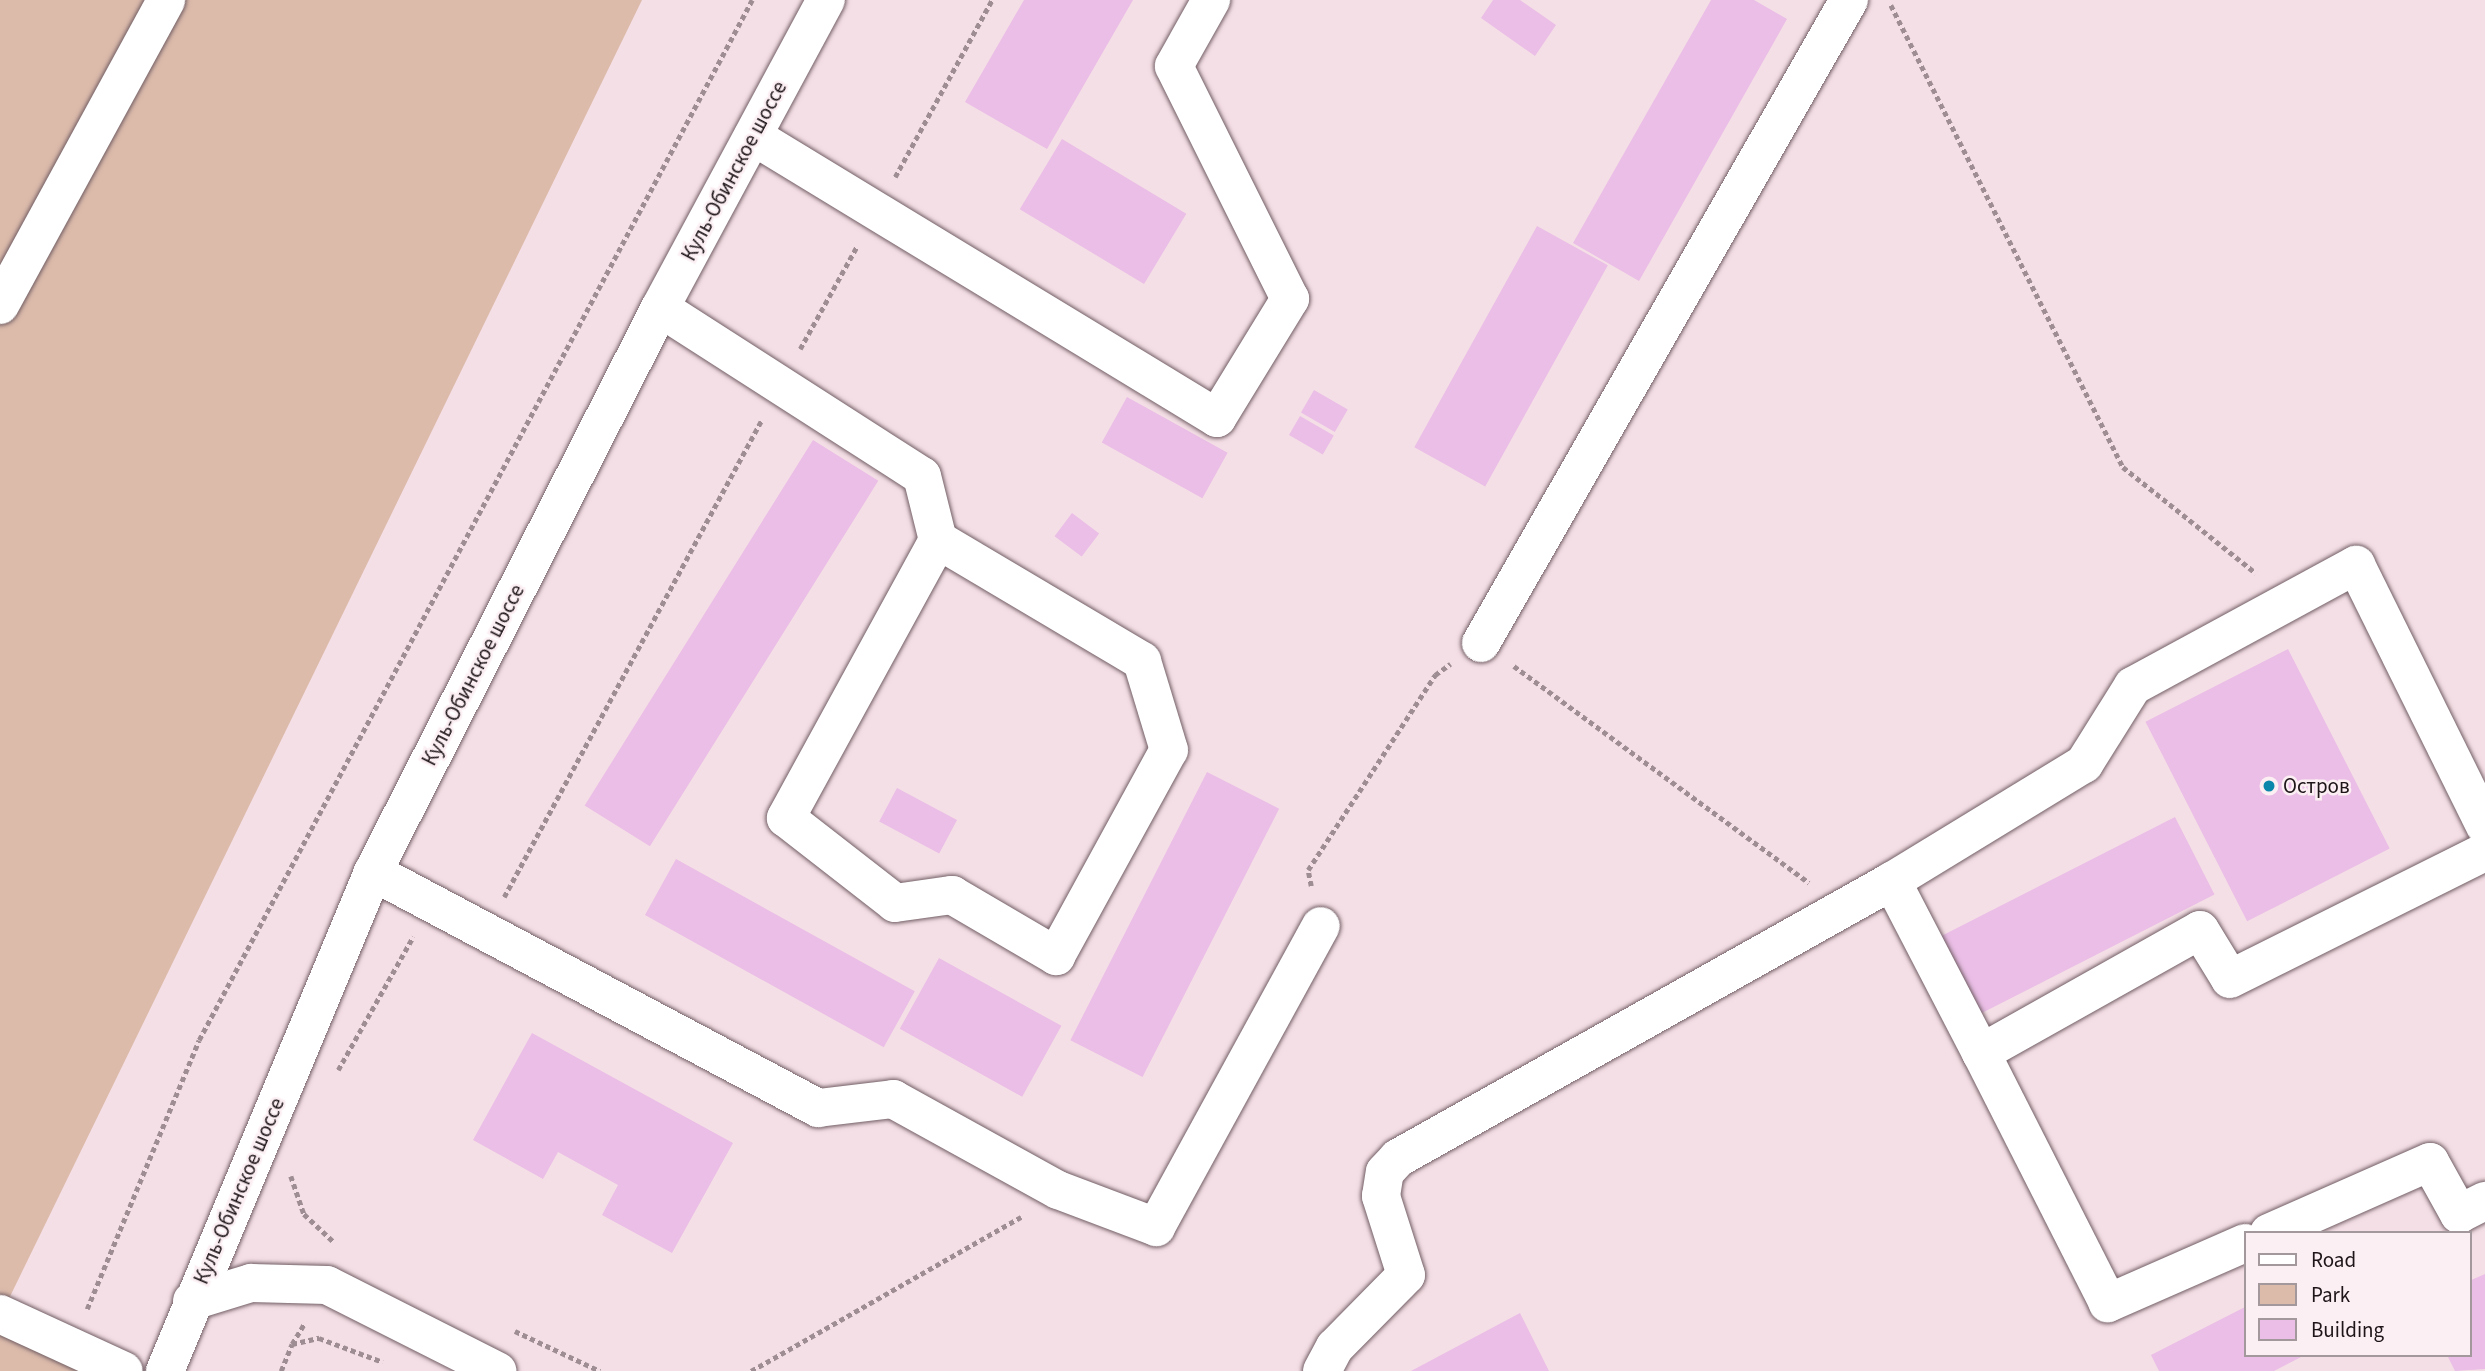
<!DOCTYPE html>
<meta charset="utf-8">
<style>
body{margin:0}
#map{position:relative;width:2485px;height:1371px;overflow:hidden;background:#f5dfe6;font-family:"Source Sans 3",sans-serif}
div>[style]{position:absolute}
.green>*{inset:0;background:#dcbbab}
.building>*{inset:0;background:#eabee6;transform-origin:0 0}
.path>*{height:4.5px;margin-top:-2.25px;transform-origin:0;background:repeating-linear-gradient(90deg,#9e8e93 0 5px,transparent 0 8.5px)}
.roads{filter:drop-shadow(0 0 2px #715e64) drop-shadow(0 0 2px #715e64)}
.minor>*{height:38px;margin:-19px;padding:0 19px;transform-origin:19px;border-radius:19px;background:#fff}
.major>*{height:38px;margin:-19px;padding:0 19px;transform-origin:19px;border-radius:19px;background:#fff}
.dots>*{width:19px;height:19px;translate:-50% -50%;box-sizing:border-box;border:4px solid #fceff3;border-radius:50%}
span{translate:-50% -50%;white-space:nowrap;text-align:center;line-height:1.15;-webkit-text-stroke:5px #fceff3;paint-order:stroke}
.street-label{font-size:21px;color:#1d1518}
.poi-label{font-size:21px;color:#1d1518}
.left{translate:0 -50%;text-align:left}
.legend{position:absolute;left:2244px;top:1231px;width:228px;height:126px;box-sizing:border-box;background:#fceff3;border:2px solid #a3989b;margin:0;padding:9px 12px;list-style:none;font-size:21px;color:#1d1518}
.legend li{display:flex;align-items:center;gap:14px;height:35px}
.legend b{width:35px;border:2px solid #a3989b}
</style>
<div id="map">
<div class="green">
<div style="clip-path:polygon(0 0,642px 0,0 1317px)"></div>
<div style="clip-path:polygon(0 1326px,94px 1371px,0 1371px)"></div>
</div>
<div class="building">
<div style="clip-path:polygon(1024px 0,1133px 0,1047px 149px,965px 102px)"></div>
<div style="clip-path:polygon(1493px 0,1520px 0,1556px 25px,1535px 56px,1481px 18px)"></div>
<div style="clip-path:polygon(1711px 0,1754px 0,1787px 19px,1639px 281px,1573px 243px)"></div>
<div style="left:1062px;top:139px;width:145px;height:82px;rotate:31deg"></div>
<div style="left:1537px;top:226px;width:81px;height:253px;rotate:29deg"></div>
<div style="left:1314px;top:390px;width:39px;height:26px;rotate:30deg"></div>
<div style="left:1127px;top:397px;width:115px;height:52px;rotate:29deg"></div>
<div style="left:1300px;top:416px;width:39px;height:22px;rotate:30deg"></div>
<div style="left:813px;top:440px;width:77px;height:431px;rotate:32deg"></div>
<div style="left:1072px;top:513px;width:34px;height:29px;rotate:37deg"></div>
<div style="left:2288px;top:649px;width:224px;height:160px;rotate:63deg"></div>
<div style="left:1207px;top:772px;width:81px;height:301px;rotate:27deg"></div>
<div style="left:897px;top:788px;width:68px;height:38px;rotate:28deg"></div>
<div style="left:2175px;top:817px;width:87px;height:265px;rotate:63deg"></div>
<div style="left:676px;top:859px;width:273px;height:64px;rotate:29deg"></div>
<div style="left:939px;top:958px;width:140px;height:81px;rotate:29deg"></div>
<div style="clip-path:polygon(532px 1033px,733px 1143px,672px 1253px,602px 1215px,618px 1185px,558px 1152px,543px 1179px,473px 1140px)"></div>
<div style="clip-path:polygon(2485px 1274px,2485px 1369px,2455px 1371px,2447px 1355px,2469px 1355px,2469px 1281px)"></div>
<div style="clip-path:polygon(2245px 1307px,2245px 1355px,2305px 1355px,2274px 1371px,2159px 1371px,2151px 1355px)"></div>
<div style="clip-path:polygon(1520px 1313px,1549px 1371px,1411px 1371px)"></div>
</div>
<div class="path">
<div style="left:1891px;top:5px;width:517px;rotate:63.34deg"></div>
<div style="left:2123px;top:467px;width:170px;rotate:38.6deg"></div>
<div style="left:895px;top:177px;width:202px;rotate:-61.3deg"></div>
<div style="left:800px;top:349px;width:118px;rotate:-61deg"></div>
<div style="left:1514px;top:666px;width:366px;rotate:36.3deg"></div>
<div style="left:1311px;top:886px;width:16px;rotate:-101deg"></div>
<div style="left:1308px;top:870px;width:233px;rotate:-56.9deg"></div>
<div style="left:1435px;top:675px;width:19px;rotate:-36deg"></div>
<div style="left:504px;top:897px;width:541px;rotate:-61.63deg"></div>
<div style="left:338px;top:1070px;width:153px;rotate:-60.6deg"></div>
<div style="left:291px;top:1176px;width:40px;rotate:71.1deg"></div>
<div style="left:304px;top:1214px;width:42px;rotate:43.1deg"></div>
<div style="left:87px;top:1309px;width:291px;rotate:-67.4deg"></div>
<div style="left:199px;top:1040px;width:1178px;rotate:-62deg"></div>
<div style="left:515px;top:1331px;width:94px;rotate:25.2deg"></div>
<div style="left:292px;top:1344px;width:23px;rotate:-59deg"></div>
<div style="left:281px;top:1371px;width:29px;rotate:-68deg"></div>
<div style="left:292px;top:1344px;width:28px;rotate:-13deg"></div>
<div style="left:319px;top:1338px;width:68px;rotate:20.6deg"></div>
<div style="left:751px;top:1371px;width:311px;rotate:-29.7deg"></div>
</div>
<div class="roads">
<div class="minor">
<div style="left:753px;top:136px;width:543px;rotate:31.29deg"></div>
<div style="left:1217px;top:418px;width:140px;rotate:-58.5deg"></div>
<div style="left:1290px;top:299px;width:260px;rotate:-116.5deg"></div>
<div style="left:1174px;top:66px;width:76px;rotate:-60.7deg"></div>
<div style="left:0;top:305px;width:347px;rotate:-61.4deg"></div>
<div style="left:660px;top:308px;width:311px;rotate:32.7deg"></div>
<div style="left:922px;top:476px;width:66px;rotate:76deg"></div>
<div style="left:938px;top:540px;width:317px;rotate:118.7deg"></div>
<div style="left:786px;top:818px;width:138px;rotate:37.9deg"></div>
<div style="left:895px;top:903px;width:58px;rotate:-8deg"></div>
<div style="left:952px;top:895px;width:121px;rotate:30.4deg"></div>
<div style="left:1056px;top:956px;width:235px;rotate:-61.3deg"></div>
<div style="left:1169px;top:750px;width:93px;rotate:-106.9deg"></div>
<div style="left:1142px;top:661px;width:237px;rotate:-149.3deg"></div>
<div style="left:1481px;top:643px;width:741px;rotate:-60.22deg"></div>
<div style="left:373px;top:872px;width:504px;rotate:27.94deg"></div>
<div style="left:818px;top:1108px;width:76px;rotate:-6.8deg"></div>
<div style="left:893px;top:1099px;width:188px;rotate:28.9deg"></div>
<div style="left:1058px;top:1190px;width:105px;rotate:20.7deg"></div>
<div style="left:1156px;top:1227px;width:343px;rotate:-61.3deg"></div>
<div style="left:1981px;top:1053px;width:194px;rotate:-117.4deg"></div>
<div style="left:1892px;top:881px;width:225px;rotate:-31.4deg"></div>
<div style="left:2084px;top:764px;width:92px;rotate:-57.9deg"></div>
<div style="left:2133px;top:686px;width:254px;rotate:-28.5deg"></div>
<div style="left:2356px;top:565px;width:291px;rotate:63.7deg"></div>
<div style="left:2269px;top:1233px;width:176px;rotate:-23.8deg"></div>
<div style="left:2430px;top:1162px;width:60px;rotate:60.9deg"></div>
<div style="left:2459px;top:1214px;width:29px;rotate:-27deg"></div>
<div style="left:2245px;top:1243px;width:150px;rotate:156.3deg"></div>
<div style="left:2108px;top:1303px;width:280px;rotate:-116.9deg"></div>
<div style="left:1981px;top:1053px;width:251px;rotate:-29.3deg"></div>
<div style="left:2200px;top:930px;width:57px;rotate:58.5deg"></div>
<div style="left:2230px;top:979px;width:285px;rotate:-26.5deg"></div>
<div style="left:0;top:1314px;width:136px;rotate:24.7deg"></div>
<div style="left:1322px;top:1371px;width:27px;rotate:-62deg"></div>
<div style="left:1335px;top:1347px;width:101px;rotate:-45.4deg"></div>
<div style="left:1406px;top:1275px;width:83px;rotate:-107.6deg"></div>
<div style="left:1381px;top:1196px;width:24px;rotate:-81deg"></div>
<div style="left:1385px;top:1172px;width:19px;rotate:-47deg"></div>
<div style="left:1398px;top:1158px;width:566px;rotate:-29.28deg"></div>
</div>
<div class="major">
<div style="left:192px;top:1301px;width:62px;rotate:-17deg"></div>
<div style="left:251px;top:1283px;width:76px;rotate:1.5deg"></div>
<div style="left:327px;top:1285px;width:191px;rotate:26.8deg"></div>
<div style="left:165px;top:1371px;width:541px;rotate:-67.37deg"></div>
<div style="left:373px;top:872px;width:633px;rotate:-63.03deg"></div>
<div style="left:660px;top:308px;width:350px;rotate:-61.7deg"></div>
</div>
</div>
<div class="dots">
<div style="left:2269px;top:786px;background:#0a87aa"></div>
</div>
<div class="street-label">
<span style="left:734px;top:171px;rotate:-62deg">Куль-Обинское шоссе</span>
<span style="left:473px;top:675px;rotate:-63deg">Куль-Обинское шоссе</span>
<span style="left:239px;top:1191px;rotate:-67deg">Куль-Обинское шоссе</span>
</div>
<div class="poi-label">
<span class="left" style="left:2283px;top:786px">Остров</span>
</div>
<ul class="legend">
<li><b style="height:9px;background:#fff"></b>Road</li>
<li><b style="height:19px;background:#dcbbab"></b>Park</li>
<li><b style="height:19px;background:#eabee6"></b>Building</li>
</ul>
</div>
